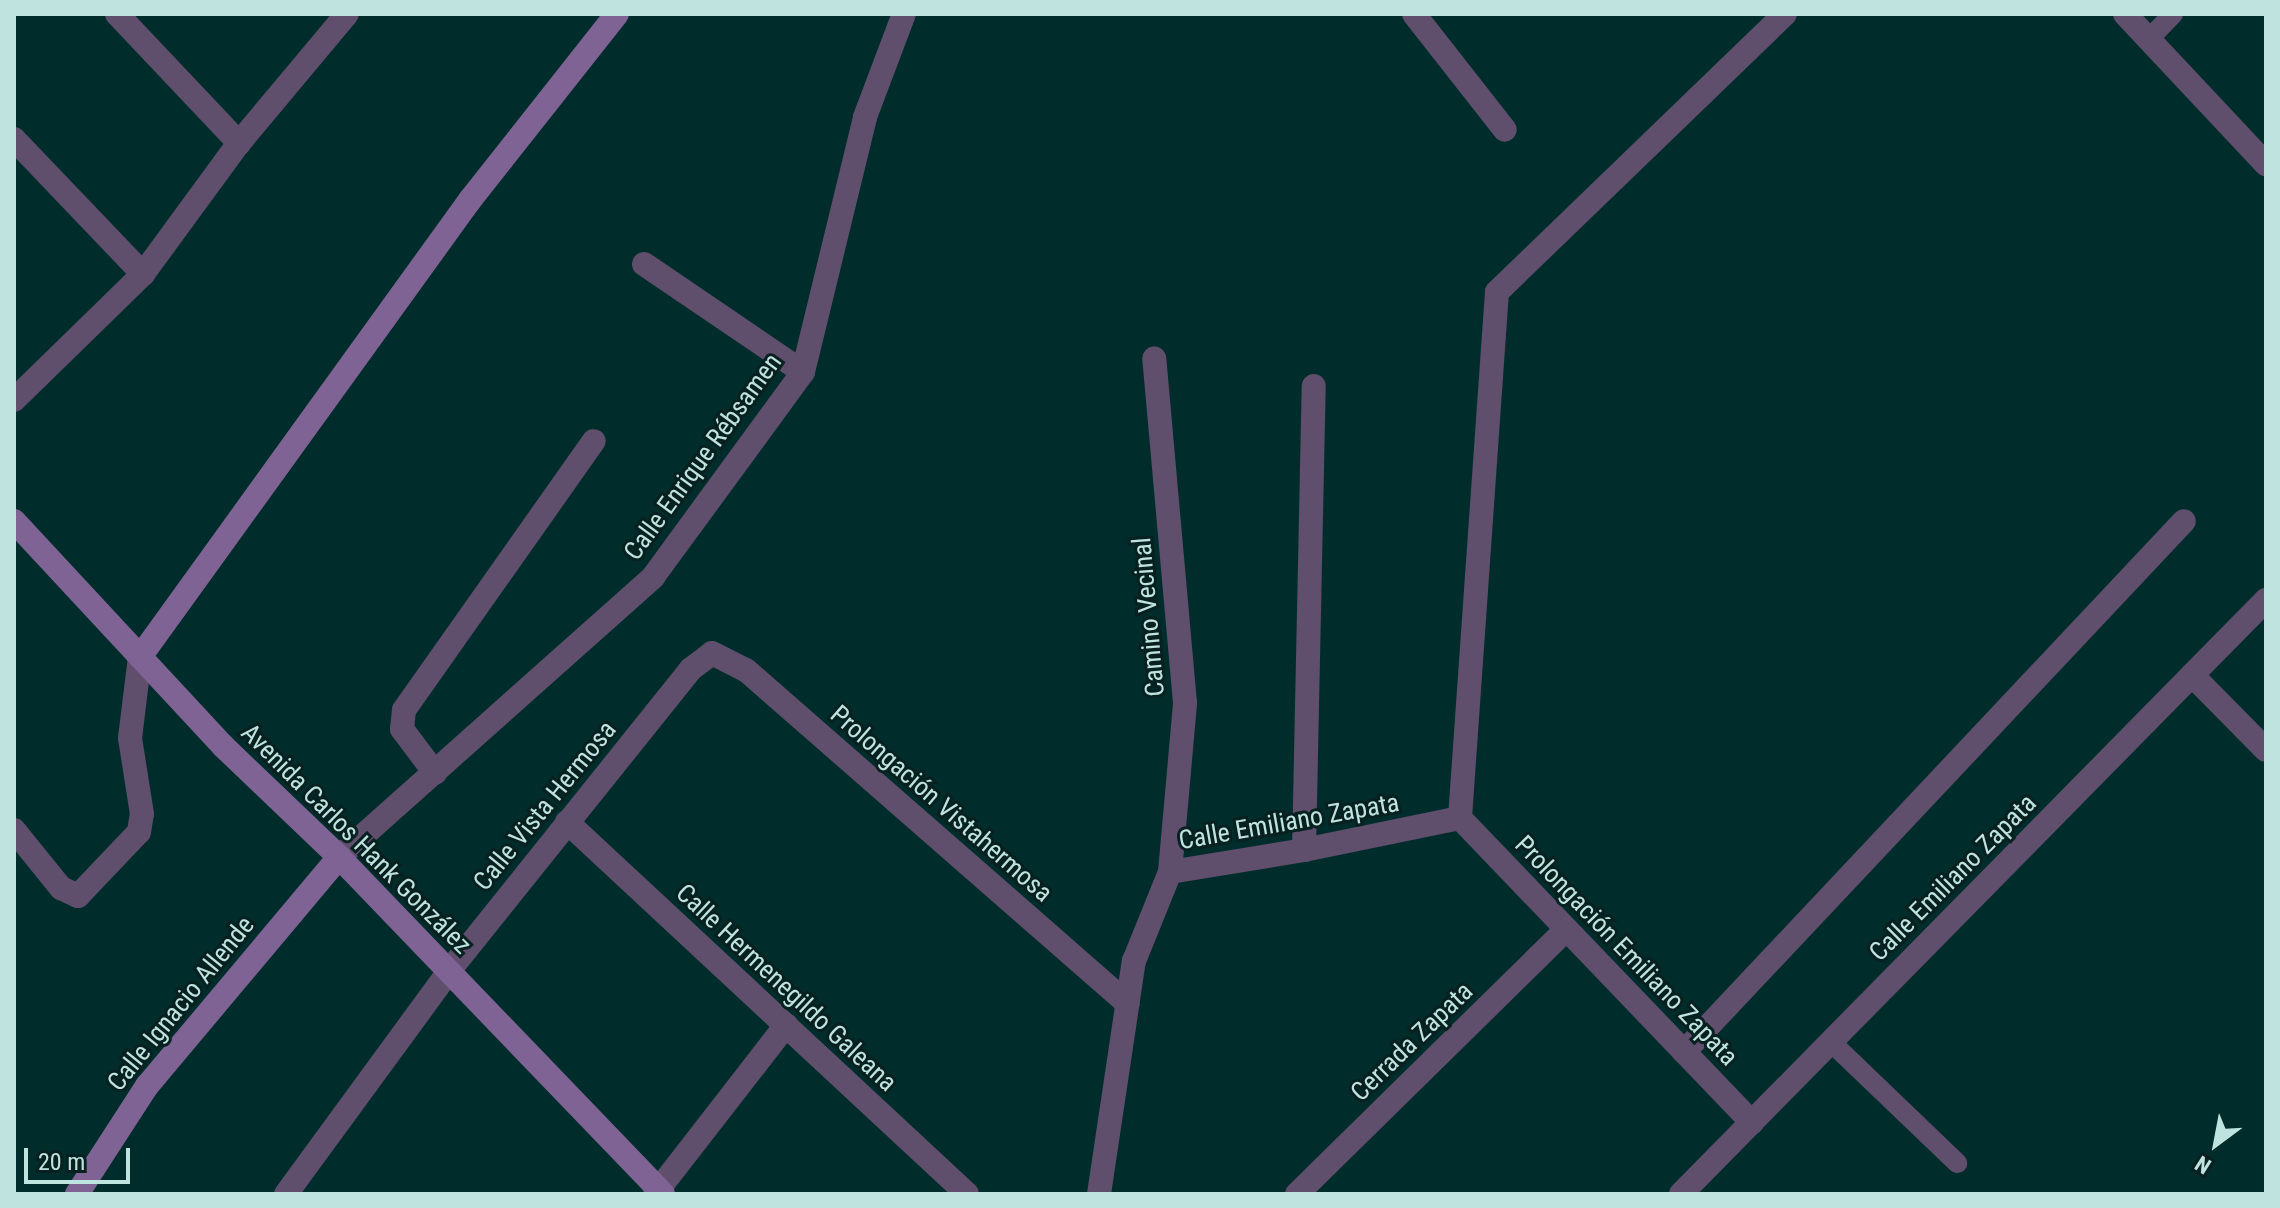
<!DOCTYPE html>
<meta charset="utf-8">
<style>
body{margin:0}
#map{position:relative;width:2280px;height:1208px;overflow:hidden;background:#002d2b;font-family:"Roboto Condensed",sans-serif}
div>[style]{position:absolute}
.lane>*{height:20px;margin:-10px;padding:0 10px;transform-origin:10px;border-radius:10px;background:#5f4e6c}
.street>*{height:24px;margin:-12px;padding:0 12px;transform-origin:12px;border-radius:12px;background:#5f4e6c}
.secondary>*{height:24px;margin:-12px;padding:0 12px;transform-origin:12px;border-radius:12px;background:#7f6394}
span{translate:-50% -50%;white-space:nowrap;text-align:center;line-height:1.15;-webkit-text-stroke:6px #082120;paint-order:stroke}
.street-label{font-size:26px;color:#bfe4e0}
.frame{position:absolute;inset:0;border:16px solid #bfe4e0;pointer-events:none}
.north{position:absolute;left:2176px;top:1104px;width:80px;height:80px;-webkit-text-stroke:6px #082120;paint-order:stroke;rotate:212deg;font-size:22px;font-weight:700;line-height:32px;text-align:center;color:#bfe4e0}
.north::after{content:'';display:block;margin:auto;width:28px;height:36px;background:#bfe4e0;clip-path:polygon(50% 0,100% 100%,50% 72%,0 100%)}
.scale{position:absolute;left:24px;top:1148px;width:106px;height:36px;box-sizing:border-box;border:4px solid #bfe4e0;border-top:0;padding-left:10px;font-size:24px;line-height:28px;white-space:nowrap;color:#bfe4e0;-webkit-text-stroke:6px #082120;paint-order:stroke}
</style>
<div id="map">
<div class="lane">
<div style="left:2148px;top:40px;width:36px;rotate:-46deg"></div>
<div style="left:1831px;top:1042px;width:175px;rotate:43.8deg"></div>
</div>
<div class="street">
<div style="left:117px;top:14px;width:178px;rotate:46.6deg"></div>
<div style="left:1414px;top:14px;width:147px;rotate:51.9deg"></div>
<div style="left:2125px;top:14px;width:206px;rotate:46.8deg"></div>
<div style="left:14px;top:139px;width:187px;rotate:46.3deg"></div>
<div style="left:644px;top:264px;width:192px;rotate:34.2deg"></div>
<div style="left:14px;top:400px;width:180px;rotate:-44.3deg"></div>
<div style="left:143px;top:274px;width:162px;rotate:-53.8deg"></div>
<div style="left:239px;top:143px;width:168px;rotate:-50.1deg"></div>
<div style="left:2192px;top:675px;width:105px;rotate:45.4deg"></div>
<div style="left:435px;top:773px;width:55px;rotate:-126.9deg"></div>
<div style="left:402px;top:729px;width:19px;rotate:-84deg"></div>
<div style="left:404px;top:710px;width:329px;rotate:-54.8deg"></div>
<div style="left:1460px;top:818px;width:527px;rotate:-85.98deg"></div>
<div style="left:1497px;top:292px;width:400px;rotate:-44deg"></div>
<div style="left:1460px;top:818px;width:422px;rotate:46.2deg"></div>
<div style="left:567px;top:822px;width:546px;rotate:42.92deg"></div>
<div style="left:14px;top:830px;width:75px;rotate:51deg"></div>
<div style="left:61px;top:888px;width:19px;rotate:25deg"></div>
<div style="left:78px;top:896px;width:88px;rotate:-46.4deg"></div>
<div style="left:139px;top:832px;width:18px;rotate:-81deg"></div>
<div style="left:142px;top:814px;width:77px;rotate:-99deg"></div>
<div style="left:130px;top:738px;width:82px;rotate:-83deg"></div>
<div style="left:1304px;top:850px;width:464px;rotate:-88.8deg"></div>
<div style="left:339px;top:857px;width:421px;rotate:-41.7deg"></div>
<div style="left:653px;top:577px;width:254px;rotate:-53.8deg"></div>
<div style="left:803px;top:372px;width:262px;rotate:-76.3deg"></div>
<div style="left:865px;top:117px;width:110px;rotate:-69.3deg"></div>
<div style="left:1170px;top:872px;width:136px;rotate:-9.3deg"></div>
<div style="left:1304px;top:850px;width:159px;rotate:-11.6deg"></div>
<div style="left:1684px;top:1052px;width:729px;rotate:-46.72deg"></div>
<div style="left:286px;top:1194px;width:276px;rotate:-53.8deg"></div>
<div style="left:449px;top:971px;width:387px;rotate:-51.3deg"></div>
<div style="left:691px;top:669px;width:26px;rotate:-37deg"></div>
<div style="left:712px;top:653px;width:38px;rotate:27deg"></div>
<div style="left:746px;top:670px;width:507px;rotate:41.16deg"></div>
<div style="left:655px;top:1194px;width:214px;rotate:-52.2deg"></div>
<div style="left:1099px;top:1194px;width:236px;rotate:-81.5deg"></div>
<div style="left:1134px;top:961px;width:96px;rotate:-68deg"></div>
<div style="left:1170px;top:872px;width:170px;rotate:-84.9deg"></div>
<div style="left:1185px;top:703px;width:346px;rotate:-95.1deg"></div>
<div style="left:1297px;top:1194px;width:377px;rotate:-44.5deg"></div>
<div style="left:1681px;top:1194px;width:834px;rotate:-45.44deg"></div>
</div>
<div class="secondary">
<div style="left:14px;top:521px;width:307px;rotate:47.1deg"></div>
<div style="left:223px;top:746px;width:161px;rotate:43.7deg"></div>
<div style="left:339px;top:857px;width:467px;rotate:46.1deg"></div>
<div style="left:140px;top:657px;width:564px;rotate:-54.17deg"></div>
<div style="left:470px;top:200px;width:237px;rotate:-51.7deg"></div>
<div style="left:77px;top:1194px;width:129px;rotate:-57.1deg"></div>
<div style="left:147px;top:1086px;width:299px;rotate:-50deg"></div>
</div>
<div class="street-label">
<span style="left:703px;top:457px;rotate:-54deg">Calle Enrique Rébsamen</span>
<span style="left:1149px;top:617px;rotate:-95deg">Camino Vecinal</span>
<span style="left:941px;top:804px;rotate:41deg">Prolongación Vistahermosa</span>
<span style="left:545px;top:806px;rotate:-51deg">Calle Vista Hermosa</span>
<span style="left:1289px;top:822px;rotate:-10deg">Calle Emiliano Zapata</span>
<span style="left:356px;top:839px;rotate:45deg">Avenida Carlos Hank González</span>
<span style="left:1953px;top:878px;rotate:-45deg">Calle Emiliano Zapata</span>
<span style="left:1626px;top:951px;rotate:46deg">Prolongación Emiliano Zapata</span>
<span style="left:786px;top:988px;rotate:43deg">Calle Hermenegildo Galeana</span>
<span style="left:181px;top:1004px;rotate:-51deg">Calle Ignacio Allende</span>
<span style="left:1412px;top:1042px;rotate:-44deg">Cerrada Zapata</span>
</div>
<div class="frame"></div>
<div class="north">N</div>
<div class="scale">20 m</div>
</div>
